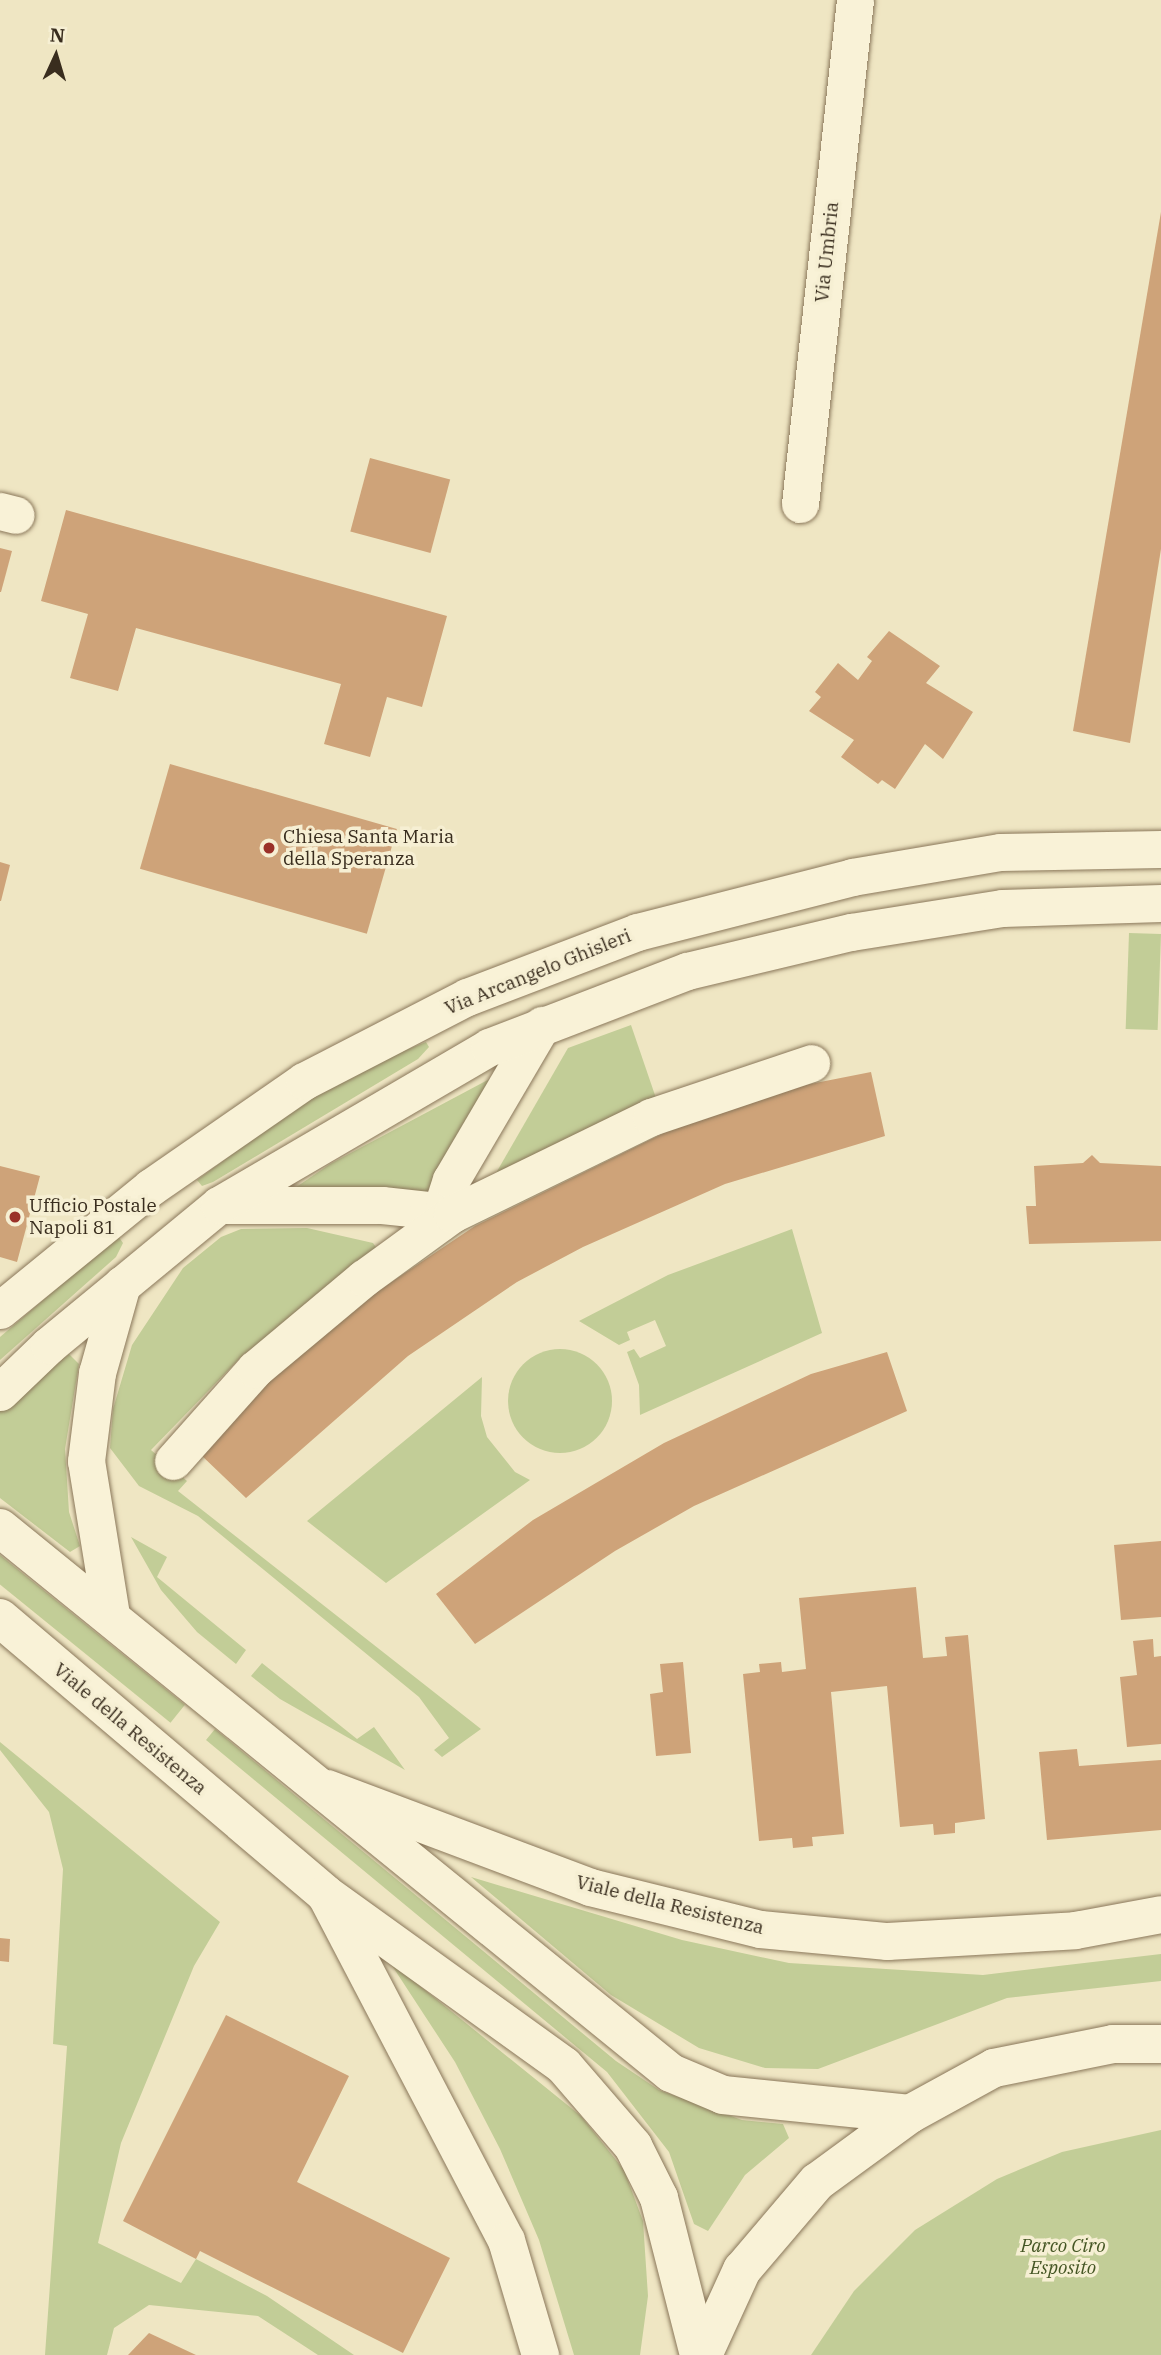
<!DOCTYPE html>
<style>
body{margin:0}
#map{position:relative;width:1161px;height:2355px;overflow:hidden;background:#efe6c3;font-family:"IBM Plex Serif",serif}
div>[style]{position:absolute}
.green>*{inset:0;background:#c2cd97;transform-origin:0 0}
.round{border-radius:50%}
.building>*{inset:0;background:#cea379;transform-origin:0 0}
.roads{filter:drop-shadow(0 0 2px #8a775a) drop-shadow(0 0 2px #8a775a)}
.street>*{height:37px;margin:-18.5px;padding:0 18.5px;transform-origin:18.5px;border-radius:18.5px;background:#f9f2d7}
.secondary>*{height:38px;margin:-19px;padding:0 19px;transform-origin:19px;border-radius:19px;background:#f9f2d7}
.dots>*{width:19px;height:19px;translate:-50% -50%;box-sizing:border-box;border:4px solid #f6efd3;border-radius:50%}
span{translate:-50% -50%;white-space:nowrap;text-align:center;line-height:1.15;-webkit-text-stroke:7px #f6efd3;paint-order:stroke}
.street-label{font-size:19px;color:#392d1e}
.poi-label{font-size:19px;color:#392d1e}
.left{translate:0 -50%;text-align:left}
.park-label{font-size:19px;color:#455624;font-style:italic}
.north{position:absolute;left:21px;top:21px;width:70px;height:70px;-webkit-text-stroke:5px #f6efd3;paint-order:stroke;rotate:4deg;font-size:19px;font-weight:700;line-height:28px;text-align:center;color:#392d1e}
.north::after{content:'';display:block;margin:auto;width:24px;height:32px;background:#392d1e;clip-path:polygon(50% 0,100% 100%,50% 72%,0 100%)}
</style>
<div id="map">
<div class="green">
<div style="left:1129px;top:933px;width:32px;height:96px;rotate:2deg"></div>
<div style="clip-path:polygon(631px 1025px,658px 1104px,492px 1180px,568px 1048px)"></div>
<div style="clip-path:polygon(426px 1042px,429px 1047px,418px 1059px,213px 1182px,202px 1186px,197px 1180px,302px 1103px,373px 1063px)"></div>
<div style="clip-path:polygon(497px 1075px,438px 1184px,420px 1198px,289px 1192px,330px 1164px)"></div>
<div style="clip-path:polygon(307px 1228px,373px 1243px,380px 1253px,243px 1355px,151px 1450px,187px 1481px,178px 1491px,481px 1729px,442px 1757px,434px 1750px,449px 1738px,419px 1697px,198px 1516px,139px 1486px,110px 1448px,113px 1409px,132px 1345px,183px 1268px,221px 1237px,241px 1229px)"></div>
<div style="clip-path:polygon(792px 1229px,822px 1333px,640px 1415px,639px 1385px,627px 1352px,634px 1349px,640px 1358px,666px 1346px,655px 1320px,627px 1332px,630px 1340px,619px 1345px,579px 1321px,668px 1275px)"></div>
<div style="clip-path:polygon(118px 1236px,123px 1243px,116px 1257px,0 1360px,0 1337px)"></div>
<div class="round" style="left:508px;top:1349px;width:104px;height:104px"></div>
<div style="clip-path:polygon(69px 1354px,79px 1364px,65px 1449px,69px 1512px,80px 1546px,70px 1552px,0 1498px,0 1411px)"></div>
<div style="clip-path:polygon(482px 1377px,481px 1416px,487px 1437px,515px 1472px,530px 1480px,386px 1583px,307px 1521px)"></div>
<div style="clip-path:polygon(131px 1537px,167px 1557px,157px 1577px,246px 1650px,236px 1664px,197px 1632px,161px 1590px)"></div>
<div style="left:0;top:1555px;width:238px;height:23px;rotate:39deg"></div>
<div style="clip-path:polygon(262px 1663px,357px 1739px,374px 1727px,405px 1770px,280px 1699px,251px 1676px)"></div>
<div style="clip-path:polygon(215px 1729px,616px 2061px,659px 2090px,742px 2120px,783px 2124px,789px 2138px,745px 2175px,708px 2231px,694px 2224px,669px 2152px,607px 2072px,206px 1740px)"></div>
<div style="clip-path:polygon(0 1742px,220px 1922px,194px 1966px,121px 2143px,98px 2243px,181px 2283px,196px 2259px,267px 2296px,354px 2355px,318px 2355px,258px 2316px,149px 2305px,114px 2328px,107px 2355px,45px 2355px,67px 2046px,53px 2044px,63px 1869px,49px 1812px,0 1750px)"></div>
<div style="clip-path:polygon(471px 1877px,682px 1940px,789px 1963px,983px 1975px,1161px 1954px,1161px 1981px,1007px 1998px,818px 2069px,765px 2068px,699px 2048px,611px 1995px)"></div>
<div style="clip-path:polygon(389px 1961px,581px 2116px,624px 2170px,643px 2221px,648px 2296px,640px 2355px,574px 2355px,539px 2240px,500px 2149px,455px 2062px)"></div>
<div style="clip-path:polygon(1161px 2130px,1161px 2355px,811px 2355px,854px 2291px,915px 2230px,997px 2179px,1062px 2152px)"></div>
</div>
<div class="building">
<div style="clip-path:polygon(1161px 212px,1161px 549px,1130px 743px,1073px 731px)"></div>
<div style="left:370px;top:458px;width:83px;height:76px;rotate:15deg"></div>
<div style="clip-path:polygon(66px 510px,447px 616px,422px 707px,387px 697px,370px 757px,324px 744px,341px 684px,136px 628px,118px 691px,70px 678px,88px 614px,41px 601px)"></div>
<div style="clip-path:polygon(0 548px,12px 551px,1px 592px,0 592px)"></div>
<div style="clip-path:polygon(889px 631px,940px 666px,926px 683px,973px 712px,943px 759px,925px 744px,895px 789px,882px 780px,878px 784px,841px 757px,854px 740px,809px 711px,821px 697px,815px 692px,838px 663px,858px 680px,872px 661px,867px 657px)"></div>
<div style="left:170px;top:764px;width:236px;height:109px;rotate:16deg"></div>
<div style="clip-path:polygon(0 862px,10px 865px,1px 901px,0 901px)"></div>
<div style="clip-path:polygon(871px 1072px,885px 1136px,725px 1184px,583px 1247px,517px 1282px,408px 1356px,246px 1498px,200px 1454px,275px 1375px,381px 1289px,475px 1226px,672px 1129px,800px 1086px)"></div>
<div style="clip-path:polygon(1092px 1155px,1100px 1163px,1161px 1166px,1161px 1241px,1029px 1244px,1026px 1206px,1036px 1206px,1034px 1166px,1083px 1163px)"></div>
<div style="clip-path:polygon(0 1166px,40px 1176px,17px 1262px,0 1257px)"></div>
<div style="clip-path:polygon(887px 1352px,907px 1411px,694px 1506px,615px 1551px,475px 1644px,436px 1594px,533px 1520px,664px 1443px,811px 1374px)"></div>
<div style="clip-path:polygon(1161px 1541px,1161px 1617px,1121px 1620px,1114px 1545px)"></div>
<div style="clip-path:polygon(916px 1587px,923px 1658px,947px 1656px,945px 1637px,968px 1635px,985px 1819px,955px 1823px,955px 1833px,934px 1835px,933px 1824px,900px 1827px,887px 1686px,831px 1692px,844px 1834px,812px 1837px,813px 1846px,793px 1848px,792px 1838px,759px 1841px,743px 1674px,760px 1672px,759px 1664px,781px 1662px,782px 1672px,806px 1669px,799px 1598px)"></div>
<div style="clip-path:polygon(1153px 1639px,1154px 1657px,1161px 1656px,1161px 1744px,1127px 1747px,1120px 1677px,1137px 1675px,1133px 1641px)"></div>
<div style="clip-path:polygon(683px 1662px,691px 1753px,656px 1756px,650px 1694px,663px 1692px,660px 1664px)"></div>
<div style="clip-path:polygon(1077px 1749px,1079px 1766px,1161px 1760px,1161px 1830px,1047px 1840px,1039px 1752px)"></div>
<div style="clip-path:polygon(0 1938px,10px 1939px,9px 1962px,0 1961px)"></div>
<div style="clip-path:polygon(226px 2015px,349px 2076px,297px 2182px,450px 2258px,403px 2353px,200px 2251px,196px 2259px,123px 2221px)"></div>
<div style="clip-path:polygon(149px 2333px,196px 2355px,128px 2355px)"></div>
</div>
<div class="roads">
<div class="street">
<div style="left:800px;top:504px;width:507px;rotate:-83.77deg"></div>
<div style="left:0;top:511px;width:16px;rotate:14deg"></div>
<div style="left:219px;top:1205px;width:163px"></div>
<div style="left:382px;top:1205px;width:46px;rotate:6.2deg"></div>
<div style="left:428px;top:1210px;width:17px;rotate:50deg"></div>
<div style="left:452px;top:1214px;width:15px;rotate:-122deg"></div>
<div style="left:444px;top:1201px;width:22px;rotate:-72deg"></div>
<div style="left:451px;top:1180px;width:180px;rotate:-59.6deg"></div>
<div style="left:0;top:1310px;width:195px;rotate:-39.2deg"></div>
<div style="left:151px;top:1187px;width:186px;rotate:-34.7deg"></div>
<div style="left:304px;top:1081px;width:183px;rotate:-27.3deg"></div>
<div style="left:467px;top:997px;width:182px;rotate:-20.9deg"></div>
<div style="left:637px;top:932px;width:222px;rotate:-14.3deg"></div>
<div style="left:852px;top:877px;width:150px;rotate:-9.6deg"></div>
<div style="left:1000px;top:852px;width:161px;rotate:-1.1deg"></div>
<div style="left:0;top:1392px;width:68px;rotate:-43.8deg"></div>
<div style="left:49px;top:1345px;width:220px;rotate:-39.5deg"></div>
<div style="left:219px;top:1205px;width:313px;rotate:-30.3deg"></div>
<div style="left:489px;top:1047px;width:212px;rotate:-21deg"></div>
<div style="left:687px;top:971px;width:169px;rotate:-13.4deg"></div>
<div style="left:851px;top:932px;width:153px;rotate:-9deg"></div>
<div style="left:1002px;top:908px;width:159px;rotate:-1.8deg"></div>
<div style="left:173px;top:1461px;width:123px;rotate:-48.3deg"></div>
<div style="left:255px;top:1369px;width:142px;rotate:-39.9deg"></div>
<div style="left:364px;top:1278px;width:109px;rotate:-36deg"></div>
<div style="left:452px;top:1214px;width:221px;rotate:-26deg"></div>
<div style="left:651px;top:1117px;width:169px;rotate:-18.6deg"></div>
<div style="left:111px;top:1615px;width:156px;rotate:-99.2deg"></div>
<div style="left:86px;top:1461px;width:89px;rotate:-82.9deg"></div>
<div style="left:97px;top:1373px;width:92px;rotate:-74.3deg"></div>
<div style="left:327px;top:1788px;width:281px;rotate:20.6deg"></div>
<div style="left:590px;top:1887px;width:175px;rotate:13.9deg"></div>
<div style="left:760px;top:1929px;width:128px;rotate:5.4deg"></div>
<div style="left:887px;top:1941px;width:188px;rotate:-3.3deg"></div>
<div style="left:1075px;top:1930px;width:87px;rotate:-10.5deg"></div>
<div style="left:325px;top:1894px;width:390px;rotate:62.4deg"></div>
<div style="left:506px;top:2240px;width:120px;rotate:73.5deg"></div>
</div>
<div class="secondary">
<div style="left:0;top:1528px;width:864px;rotate:39.08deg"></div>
<div style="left:671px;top:2073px;width:56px;rotate:22.9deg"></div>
<div style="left:723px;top:2095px;width:188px;rotate:5.8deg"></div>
<div style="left:0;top:1618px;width:426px;rotate:40.3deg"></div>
<div style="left:325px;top:1894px;width:294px;rotate:35.7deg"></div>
<div style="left:564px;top:2066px;width:106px;rotate:49.2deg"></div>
<div style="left:633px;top:2146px;width:58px;rotate:63.4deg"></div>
<div style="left:659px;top:2198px;width:162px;rotate:75.7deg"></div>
<div style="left:703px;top:2355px;width:94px;rotate:-65.4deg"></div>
<div style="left:742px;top:2270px;width:116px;rotate:-49.6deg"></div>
<div style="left:817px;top:2182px;width:115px;rotate:-36.2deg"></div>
<div style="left:910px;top:2114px;width:96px;rotate:-28.7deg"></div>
<div style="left:994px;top:2068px;width:121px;rotate:-11.4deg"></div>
<div style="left:1113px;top:2044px;width:48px"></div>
</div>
</div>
<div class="dots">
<div style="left:269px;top:848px;background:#9a3128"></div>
<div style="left:15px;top:1217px;background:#9a3128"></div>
</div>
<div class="street-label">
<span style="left:827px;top:252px;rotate:-84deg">Via Umbria</span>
<span style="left:538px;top:972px;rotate:-22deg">Via Arcangelo Ghisleri</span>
<span style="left:130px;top:1729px;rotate:40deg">Viale della Resistenza</span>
<span style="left:670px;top:1905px;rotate:14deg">Viale della Resistenza</span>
</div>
<div class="poi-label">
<span class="left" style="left:283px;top:848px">Chiesa Santa Maria<br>della Speranza</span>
<span class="left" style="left:29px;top:1217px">Ufficio Postale<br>Napoli 81</span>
</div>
<div class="park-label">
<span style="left:1063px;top:2257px">Parco Ciro<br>Esposito</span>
</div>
<div class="north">N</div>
</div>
